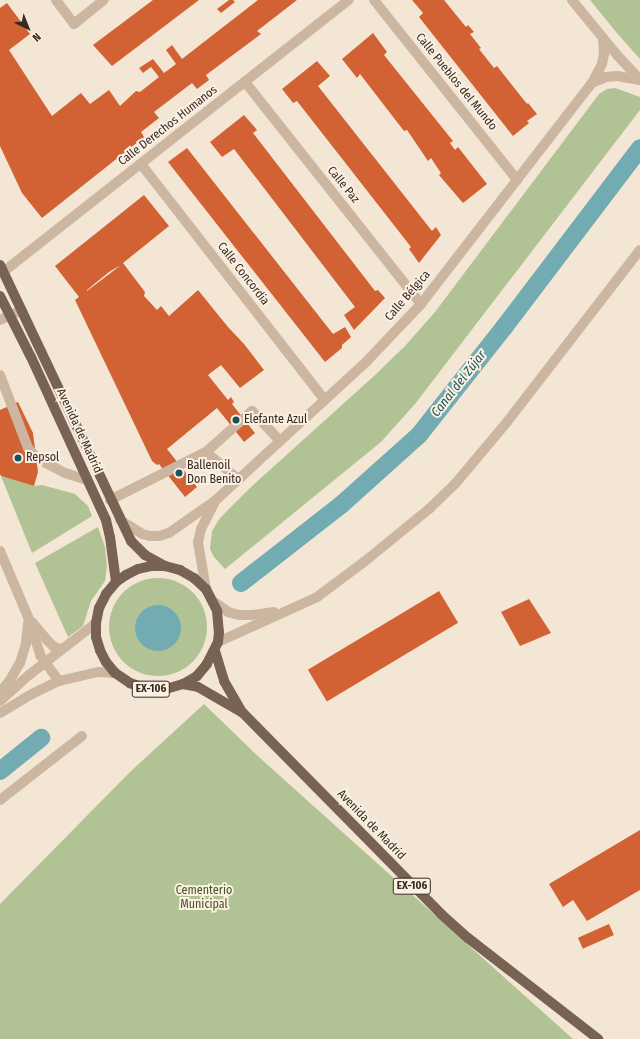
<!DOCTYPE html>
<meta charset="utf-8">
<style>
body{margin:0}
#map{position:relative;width:640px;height:1039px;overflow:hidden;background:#f3e6d5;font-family:"Fira Sans Condensed",sans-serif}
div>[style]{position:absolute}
.green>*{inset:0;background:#b1c394}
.round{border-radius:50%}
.water>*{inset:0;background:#72acb2}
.canal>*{height:18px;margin:-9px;padding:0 9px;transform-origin:9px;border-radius:9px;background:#72acb2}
.building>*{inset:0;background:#d26234;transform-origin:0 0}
.minor>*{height:10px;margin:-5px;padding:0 5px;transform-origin:5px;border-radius:5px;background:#ccb6a0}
.major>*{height:10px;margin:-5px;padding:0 5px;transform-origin:5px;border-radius:5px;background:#786254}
.dots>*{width:11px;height:11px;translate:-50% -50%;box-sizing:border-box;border:2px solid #fbf0e1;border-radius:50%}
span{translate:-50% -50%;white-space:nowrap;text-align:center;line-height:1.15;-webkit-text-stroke:4px #fbf0e1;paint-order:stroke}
.shield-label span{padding:1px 3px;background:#fbf0e1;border:1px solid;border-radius:3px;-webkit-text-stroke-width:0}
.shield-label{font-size:11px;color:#352a24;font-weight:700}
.street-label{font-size:12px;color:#352a24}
.poi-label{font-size:12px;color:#352a24}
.left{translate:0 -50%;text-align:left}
.park-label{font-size:12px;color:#415526}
.water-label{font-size:13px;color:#16525a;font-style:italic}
.north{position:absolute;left:8px;top:8px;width:40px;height:40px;-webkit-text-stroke:3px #fbf0e1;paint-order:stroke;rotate:137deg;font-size:11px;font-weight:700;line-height:16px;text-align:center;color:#352a24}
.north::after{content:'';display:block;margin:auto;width:14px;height:18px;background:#352a24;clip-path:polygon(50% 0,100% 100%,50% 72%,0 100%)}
</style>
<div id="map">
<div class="green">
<div style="clip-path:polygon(590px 0,640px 0,640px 59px,616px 32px)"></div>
<div style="clip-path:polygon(615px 88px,640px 97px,640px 110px,415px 404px,381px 442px,225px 569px,214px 557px,210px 549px,212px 531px,220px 518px,251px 487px,374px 376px,405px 346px,435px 312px,599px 94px,607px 89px)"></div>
<div style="clip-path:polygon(1px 476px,34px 486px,42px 485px,75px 494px,88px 506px,92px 516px,32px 553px)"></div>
<div style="clip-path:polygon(98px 527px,105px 547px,107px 566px,105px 581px,91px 601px,83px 626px,68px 637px,35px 563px)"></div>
<div class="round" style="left:109px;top:578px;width:98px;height:98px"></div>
<div style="clip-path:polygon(204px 704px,260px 758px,573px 1039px,0 1039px,0 904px,130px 772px)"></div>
</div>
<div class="water">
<div class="round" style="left:135px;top:605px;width:46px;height:46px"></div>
</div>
<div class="canal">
<div style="left:241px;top:583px;width:127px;rotate:-38deg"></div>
<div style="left:341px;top:505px;width:105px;rotate:-41.9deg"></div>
<div style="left:419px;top:435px;width:139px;rotate:-51.7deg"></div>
<div style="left:505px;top:326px;width:223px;rotate:-52.8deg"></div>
<div style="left:0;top:771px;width:53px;rotate:-38.8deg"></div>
</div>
<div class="building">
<div style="clip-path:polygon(153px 0,199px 0,112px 66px,93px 45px)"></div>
<div style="clip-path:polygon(229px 0,233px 0,235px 2px,221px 13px,217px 9px)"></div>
<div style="clip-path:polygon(258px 0,297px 0,257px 31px,261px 34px,206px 75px,209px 80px,197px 89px,192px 83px,154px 112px,159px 118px,141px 132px,144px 137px,42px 218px,22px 193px,0 146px,0 8px,7px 3px,30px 34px,9px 50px,52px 116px,81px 93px,90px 104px,109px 90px,120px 106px,136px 91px,140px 92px,159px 77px,151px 67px,143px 73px,139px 68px,153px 59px,164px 73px,176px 64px,166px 50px,172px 45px,182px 59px)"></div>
<div style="clip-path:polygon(412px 0,444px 0,466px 27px,468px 25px,474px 32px,470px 34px,481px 48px,479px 49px,494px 68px,497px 66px,527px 104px,528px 103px,537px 114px,527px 121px,529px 123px,513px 136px,419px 17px,423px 13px)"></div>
<div style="clip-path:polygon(373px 33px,387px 52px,384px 55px,453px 141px,450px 143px,455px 150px,458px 147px,487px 184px,463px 203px,439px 175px,441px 173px,431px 158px,428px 161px,407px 130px,404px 131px,360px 74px,357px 78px,342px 59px)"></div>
<div style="clip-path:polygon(317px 61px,330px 76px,318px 86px,432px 231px,436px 227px,441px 235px,419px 263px,409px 249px,411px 247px,297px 101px,293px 103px,282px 89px)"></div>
<div style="clip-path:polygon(244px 115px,257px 130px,253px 133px,375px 291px,378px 290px,385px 298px,354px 330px,344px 315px,355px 307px,234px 149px,222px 157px,210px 142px)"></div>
<div style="clip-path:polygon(187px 148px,333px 334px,345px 327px,351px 337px,342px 345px,342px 348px,325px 362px,168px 162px)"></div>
<div style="clip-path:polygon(evenodd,144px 195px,169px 226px,123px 263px,145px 292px,144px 296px,157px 310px,161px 306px,169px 316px,198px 290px,228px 327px,244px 344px,264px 370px,240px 388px,221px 365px,208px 375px,228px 400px,231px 397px,234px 402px,232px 404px,255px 433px,244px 442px,217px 408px,167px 449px,197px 487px,185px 497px,159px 464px,157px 465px,152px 461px,75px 300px,79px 297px,55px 266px,144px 195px,121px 265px,87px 291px,87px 290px,109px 272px,121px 265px)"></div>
<div style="clip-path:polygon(18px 402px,33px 433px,38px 472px,34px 486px,1px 476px,0 474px,0 410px)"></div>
<div style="left:439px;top:591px;width:37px;height:153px;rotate:59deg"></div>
<div style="clip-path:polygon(529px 599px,551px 633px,520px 646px,501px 612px)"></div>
<div style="clip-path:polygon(640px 830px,640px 890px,587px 921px,573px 900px,563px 907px,549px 884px)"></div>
<div style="left:609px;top:924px;width:12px;height:34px;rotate:66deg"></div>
</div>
<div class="minor">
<div style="left:56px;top:0;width:30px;rotate:53deg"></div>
<div style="left:74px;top:24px;width:38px;rotate:-39deg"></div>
<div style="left:374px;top:0;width:230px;rotate:51.5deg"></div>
<div style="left:572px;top:0;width:71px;rotate:50.7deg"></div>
<div style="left:617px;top:55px;width:34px;rotate:47deg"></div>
<div style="left:245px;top:82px;width:283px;rotate:51.6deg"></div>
<div style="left:592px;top:83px;width:15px;rotate:-23deg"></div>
<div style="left:606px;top:77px;width:11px;rotate:-5deg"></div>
<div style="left:617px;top:76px;width:23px;rotate:10deg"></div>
<div style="left:141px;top:164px;width:299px;rotate:52.1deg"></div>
<div style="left:3px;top:272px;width:440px;rotate:-38.2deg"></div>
<div style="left:0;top:320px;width:24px;rotate:-24deg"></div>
<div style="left:0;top:375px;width:78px;rotate:69deg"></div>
<div style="left:28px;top:448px;width:12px;rotate:48deg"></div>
<div style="left:36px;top:457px;width:12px;rotate:31deg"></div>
<div style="left:46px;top:463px;width:21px;rotate:28deg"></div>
<div style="left:65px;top:473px;width:23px;rotate:18deg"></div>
<div style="left:206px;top:452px;width:62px;rotate:-41.7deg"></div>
<div style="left:252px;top:411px;width:41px;rotate:47deg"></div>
<div style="left:110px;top:500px;width:107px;rotate:-26.6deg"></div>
<div style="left:206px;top:452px;width:42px;rotate:40.2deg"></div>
<div style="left:120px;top:520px;width:26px;rotate:32deg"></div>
<div style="left:142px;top:534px;width:8px;rotate:14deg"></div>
<div style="left:150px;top:536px;width:9px"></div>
<div style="left:159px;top:536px;width:10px;rotate:-17deg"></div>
<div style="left:169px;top:533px;width:57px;rotate:-35.1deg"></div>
<div style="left:216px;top:500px;width:205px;rotate:-42.6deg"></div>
<div style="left:367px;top:361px;width:79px;rotate:-46.5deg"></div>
<div style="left:421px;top:304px;width:279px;rotate:-52.3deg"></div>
<div style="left:592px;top:83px;width:21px;rotate:-62deg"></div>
<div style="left:602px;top:64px;width:10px;rotate:-79deg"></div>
<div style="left:604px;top:54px;width:16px;rotate:-94deg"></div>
<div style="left:0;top:551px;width:72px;rotate:67deg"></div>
<div style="left:28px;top:617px;width:40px;rotate:72deg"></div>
<div style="left:40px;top:655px;width:32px;rotate:54deg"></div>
<div style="left:206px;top:589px;width:48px;rotate:-99.7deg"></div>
<div style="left:198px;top:542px;width:13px;rotate:-77deg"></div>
<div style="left:201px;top:529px;width:30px;rotate:-63deg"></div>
<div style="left:213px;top:601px;width:19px;rotate:36deg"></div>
<div style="left:228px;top:612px;width:11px;rotate:15deg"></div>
<div style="left:239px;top:615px;width:13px"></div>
<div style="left:252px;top:615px;width:22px;rotate:-8deg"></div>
<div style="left:32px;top:622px;width:23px;rotate:50deg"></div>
<div style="left:47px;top:640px;width:10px;rotate:45deg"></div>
<div style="left:54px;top:647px;width:6px;rotate:18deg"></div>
<div style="left:218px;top:642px;width:109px;rotate:-24.4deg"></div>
<div style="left:317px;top:597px;width:59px;rotate:-36.7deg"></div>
<div style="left:364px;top:562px;width:84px;rotate:-39.2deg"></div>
<div style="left:429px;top:509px;width:36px;rotate:-44deg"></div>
<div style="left:455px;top:484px;width:81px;rotate:-50deg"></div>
<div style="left:507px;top:422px;width:217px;rotate:-52.3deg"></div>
<div style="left:0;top:692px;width:16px;rotate:-50deg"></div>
<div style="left:10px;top:680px;width:20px;rotate:-60deg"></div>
<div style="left:20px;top:663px;width:21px;rotate:-73deg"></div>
<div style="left:26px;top:643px;width:20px;rotate:-84deg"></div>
<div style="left:0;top:701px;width:39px;rotate:-42deg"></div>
<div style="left:29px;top:675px;width:85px;rotate:-37.8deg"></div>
<div style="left:0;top:713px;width:37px;rotate:-31deg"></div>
<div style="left:32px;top:694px;width:30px;rotate:-26deg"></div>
<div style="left:59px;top:681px;width:40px;rotate:-13deg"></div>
<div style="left:98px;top:672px;width:17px;rotate:3deg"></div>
<div style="left:0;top:800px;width:104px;rotate:-38deg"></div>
</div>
<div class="major">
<div style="left:0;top:265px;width:306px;rotate:64.6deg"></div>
<div style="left:131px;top:541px;width:20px;rotate:45deg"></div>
<div style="left:145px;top:555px;width:23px;rotate:29deg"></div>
<div style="left:165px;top:566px;width:16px;rotate:15deg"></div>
<div style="left:180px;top:570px;width:16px;rotate:30deg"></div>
<div style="left:194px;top:578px;width:16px;rotate:43deg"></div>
<div style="left:206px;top:589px;width:25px;rotate:63deg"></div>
<div style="left:217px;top:611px;width:21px;rotate:85deg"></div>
<div style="left:219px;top:632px;width:10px;rotate:96deg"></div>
<div style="left:218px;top:642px;width:25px;rotate:117deg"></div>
<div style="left:207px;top:664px;width:16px;rotate:130deg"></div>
<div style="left:197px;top:676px;width:16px;rotate:150deg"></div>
<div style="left:183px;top:684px;width:18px;rotate:164deg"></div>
<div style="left:166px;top:689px;width:18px;rotate:180deg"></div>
<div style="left:148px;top:689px;width:19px;rotate:-162deg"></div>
<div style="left:130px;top:683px;width:18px;rotate:-146deg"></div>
<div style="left:115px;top:673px;width:14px;rotate:-129deg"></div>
<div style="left:106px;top:662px;width:13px;rotate:-117deg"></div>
<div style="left:100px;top:650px;width:14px;rotate:-107deg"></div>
<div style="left:96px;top:637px;width:14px;rotate:-90deg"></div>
<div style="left:96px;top:623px;width:15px;rotate:-79deg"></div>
<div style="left:99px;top:608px;width:16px;rotate:-63deg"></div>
<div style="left:106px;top:594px;width:16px;rotate:-50deg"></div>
<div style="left:116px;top:582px;width:12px;rotate:-35deg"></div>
<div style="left:126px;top:575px;width:13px;rotate:-27deg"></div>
<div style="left:138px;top:569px;width:13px;rotate:-13deg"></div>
<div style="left:151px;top:566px;width:14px"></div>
<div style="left:0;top:296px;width:68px;rotate:63.1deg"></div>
<div style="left:31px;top:357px;width:179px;rotate:65.3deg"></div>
<div style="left:106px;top:520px;width:17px;rotate:77deg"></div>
<div style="left:110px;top:537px;width:45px;rotate:82.4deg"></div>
<div style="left:215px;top:651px;width:31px;rotate:73deg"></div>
<div style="left:224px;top:681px;width:36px;rotate:60deg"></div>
<div style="left:183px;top:684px;width:15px;rotate:11deg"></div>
<div style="left:198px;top:687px;width:52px;rotate:30deg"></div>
<div style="left:243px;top:713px;width:282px;rotate:45.4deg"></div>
<div style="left:441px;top:914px;width:36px;rotate:42deg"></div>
<div style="left:468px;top:938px;width:165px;rotate:37.8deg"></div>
</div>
<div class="dots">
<div style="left:236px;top:420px;background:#16525a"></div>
<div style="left:18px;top:458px;background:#16525a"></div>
<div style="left:179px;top:473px;background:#16525a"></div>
</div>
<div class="shield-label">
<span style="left:151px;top:689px">EX-106</span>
<span style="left:412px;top:886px">EX-106</span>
</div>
<div class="street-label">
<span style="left:456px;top:82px;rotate:51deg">Calle Pueblos del Mundo</span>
<span style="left:168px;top:126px;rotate:-38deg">Calle Derechos Humanos</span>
<span style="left:343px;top:185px;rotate:51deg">Calle Paz</span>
<span style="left:243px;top:274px;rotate:52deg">Calle Concordia</span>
<span style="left:408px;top:296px;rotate:-49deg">Calle Bélgica</span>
<span style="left:79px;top:431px;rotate:65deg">Avenida de Madrid</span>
<span style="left:371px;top:825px;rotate:46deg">Avenida de Madrid</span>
</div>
<div class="poi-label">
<span class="left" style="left:244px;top:420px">Elefante Azul</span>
<span class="left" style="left:26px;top:458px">Repsol</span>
<span class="left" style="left:187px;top:473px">Ballenoil<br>Don Benito</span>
</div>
<div class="park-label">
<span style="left:204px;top:898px">Cementerio<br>Municipal</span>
</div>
<div class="water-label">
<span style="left:459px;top:384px;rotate:-52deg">Canal del Zújar</span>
</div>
<div class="north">N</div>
</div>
